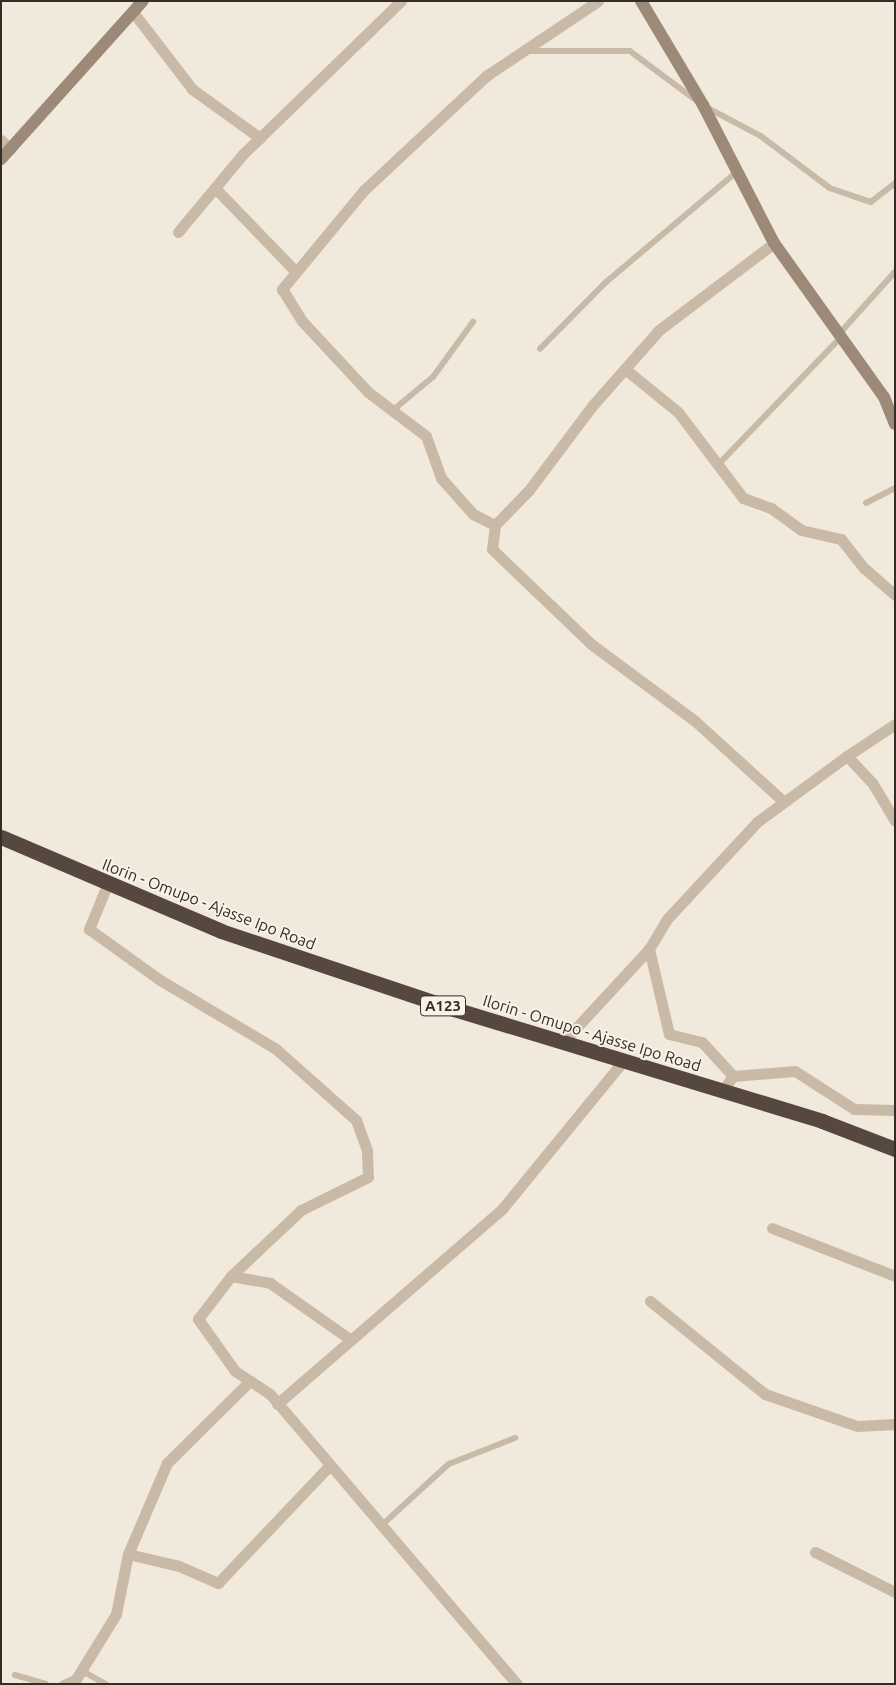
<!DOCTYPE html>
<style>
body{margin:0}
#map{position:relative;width:896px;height:1685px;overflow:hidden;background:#f1e9db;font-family:Ubuntu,sans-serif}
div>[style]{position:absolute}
.lane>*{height:5.5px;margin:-2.75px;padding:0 2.75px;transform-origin:2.75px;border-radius:2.75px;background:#c9baa7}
.street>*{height:11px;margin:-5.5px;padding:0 5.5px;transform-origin:5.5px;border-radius:5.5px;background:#c9baa7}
.secondary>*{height:12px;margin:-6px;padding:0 6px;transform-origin:6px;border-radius:6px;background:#9c8978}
.highway>*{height:15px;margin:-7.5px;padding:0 7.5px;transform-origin:7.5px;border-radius:7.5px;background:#56483f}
span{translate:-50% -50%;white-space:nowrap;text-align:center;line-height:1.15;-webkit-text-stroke:4px #f9f2e7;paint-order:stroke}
.shield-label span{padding:1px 4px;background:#f9f2e7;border:1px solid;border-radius:4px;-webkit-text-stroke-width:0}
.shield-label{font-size:15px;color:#352d27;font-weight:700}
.street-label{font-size:16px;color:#352d27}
.frame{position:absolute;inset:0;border:2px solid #352d27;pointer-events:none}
</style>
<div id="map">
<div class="lane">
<div style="left:527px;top:51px;width:103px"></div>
<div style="left:630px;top:51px;width:82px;rotate:36.6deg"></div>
<div style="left:706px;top:107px;width:62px;rotate:27.8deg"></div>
<div style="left:761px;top:136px;width:86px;rotate:37deg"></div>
<div style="left:830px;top:188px;width:43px;rotate:18.9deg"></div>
<div style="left:871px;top:202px;width:31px;rotate:-38deg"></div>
<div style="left:840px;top:333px;width:82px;rotate:-48deg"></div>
<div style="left:540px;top:349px;width:93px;rotate:-45.4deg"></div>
<div style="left:605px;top:283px;width:172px;rotate:-40.1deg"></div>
<div style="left:392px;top:411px;width:53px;rotate:-39.7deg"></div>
<div style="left:433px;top:377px;width:68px;rotate:-54deg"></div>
<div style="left:718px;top:465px;width:178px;rotate:-46.1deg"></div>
<div style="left:866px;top:503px;width:33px;rotate:-27deg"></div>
<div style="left:381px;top:1526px;width:92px;rotate:-42.4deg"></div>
<div style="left:449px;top:1464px;width:71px;rotate:-21.5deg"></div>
<div style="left:15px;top:1675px;width:32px;rotate:16deg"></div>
<div style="left:62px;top:1684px;width:26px;rotate:-25deg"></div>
<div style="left:86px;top:1673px;width:23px;rotate:29deg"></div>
</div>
<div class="street">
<div style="left:598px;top:1px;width:135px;rotate:146.2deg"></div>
<div style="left:486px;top:76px;width:167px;rotate:136.9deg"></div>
<div style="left:364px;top:190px;width:129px;rotate:129.6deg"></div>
<div style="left:282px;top:289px;width:38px;rotate:58deg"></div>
<div style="left:302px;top:321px;width:97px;rotate:47.1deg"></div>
<div style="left:368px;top:392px;width:73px;rotate:37.2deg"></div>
<div style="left:426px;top:436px;width:45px;rotate:70.3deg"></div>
<div style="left:441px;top:478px;width:48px;rotate:48.4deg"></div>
<div style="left:473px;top:514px;width:25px;rotate:27deg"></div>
<div style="left:495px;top:525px;width:49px;rotate:-45.8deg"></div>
<div style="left:529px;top:490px;width:105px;rotate:-53.1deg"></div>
<div style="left:592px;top:406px;width:101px;rotate:-48.6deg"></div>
<div style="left:659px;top:330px;width:144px;rotate:-37.1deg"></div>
<div style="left:133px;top:12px;width:97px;rotate:52.5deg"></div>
<div style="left:192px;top:89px;width:84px;rotate:35.8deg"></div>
<div style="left:1px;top:140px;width:13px;rotate:45deg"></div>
<div style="left:215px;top:188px;width:117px;rotate:46deg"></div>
<div style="left:178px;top:232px;width:102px;rotate:-50.2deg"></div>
<div style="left:243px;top:154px;width:220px;rotate:-44.1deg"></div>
<div style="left:625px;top:369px;width:68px;rotate:39.1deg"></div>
<div style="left:678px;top:412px;width:108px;rotate:52.9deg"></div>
<div style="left:743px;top:498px;width:30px;rotate:20deg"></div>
<div style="left:771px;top:508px;width:37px;rotate:36deg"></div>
<div style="left:801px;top:530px;width:41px;rotate:12.7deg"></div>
<div style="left:841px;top:539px;width:37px;rotate:52deg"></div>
<div style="left:864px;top:568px;width:41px;rotate:41.1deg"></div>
<div style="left:495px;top:525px;width:24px;rotate:97deg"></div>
<div style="left:492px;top:549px;width:137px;rotate:43.8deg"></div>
<div style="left:591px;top:644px;width:129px;rotate:36.5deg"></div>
<div style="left:695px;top:721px;width:120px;rotate:42.3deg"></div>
<div style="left:895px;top:724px;width:58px;rotate:146.3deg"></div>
<div style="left:847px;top:756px;width:38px;rotate:47deg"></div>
<div style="left:873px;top:784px;width:43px;rotate:59.3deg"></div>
<div style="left:107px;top:885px;width:48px;rotate:112.2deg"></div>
<div style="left:89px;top:929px;width:87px;rotate:35.7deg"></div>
<div style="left:160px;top:980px;width:135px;rotate:30.7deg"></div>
<div style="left:276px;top:1049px;width:107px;rotate:41.6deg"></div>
<div style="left:356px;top:1120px;width:33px;rotate:70deg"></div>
<div style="left:367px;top:1151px;width:26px;rotate:88deg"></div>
<div style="left:368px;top:1177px;width:75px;rotate:153.8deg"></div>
<div style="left:301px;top:1210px;width:96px;rotate:136.7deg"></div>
<div style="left:231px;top:1276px;width:54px;rotate:127.5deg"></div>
<div style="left:198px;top:1319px;width:64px;rotate:54.6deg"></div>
<div style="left:235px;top:1371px;width:42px;rotate:33.3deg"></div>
<div style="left:270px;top:1394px;width:381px;rotate:49.6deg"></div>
<div style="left:649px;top:949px;width:87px;rotate:76.8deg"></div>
<div style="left:669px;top:1034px;width:34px;rotate:14deg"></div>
<div style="left:702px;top:1042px;width:46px;rotate:47.6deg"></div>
<div style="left:733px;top:1076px;width:19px;rotate:126deg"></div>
<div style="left:563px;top:1042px;width:127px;rotate:-47.2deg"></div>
<div style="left:649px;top:949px;width:35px;rotate:-59deg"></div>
<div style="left:667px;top:919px;width:132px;rotate:-47.1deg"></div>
<div style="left:757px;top:822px;width:112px;rotate:-36.3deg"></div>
<div style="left:733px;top:1076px;width:62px;rotate:-4.6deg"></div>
<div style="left:795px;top:1071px;width:70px;rotate:32.8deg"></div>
<div style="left:854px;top:1109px;width:41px;rotate:1.4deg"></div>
<div style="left:772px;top:1228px;width:132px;rotate:21.3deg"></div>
<div style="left:231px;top:1276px;width:40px;rotate:10deg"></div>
<div style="left:270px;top:1283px;width:99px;rotate:35.1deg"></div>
<div style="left:650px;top:1301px;width:148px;rotate:39deg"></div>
<div style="left:765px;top:1394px;width:97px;rotate:19.2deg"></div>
<div style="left:857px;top:1426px;width:38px;rotate:-3deg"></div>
<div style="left:277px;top:1404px;width:298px;rotate:-40.9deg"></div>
<div style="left:502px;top:1209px;width:191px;rotate:-50.7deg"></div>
<div style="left:815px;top:1552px;width:89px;rotate:26.6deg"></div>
<div style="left:128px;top:1554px;width:52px;rotate:13.2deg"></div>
<div style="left:179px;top:1566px;width:43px;rotate:23.6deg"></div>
<div style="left:218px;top:1583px;width:160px;rotate:-46.5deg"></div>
<div style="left:73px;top:1684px;width:82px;rotate:-58.4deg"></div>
<div style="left:116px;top:1614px;width:61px;rotate:-78.7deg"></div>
<div style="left:128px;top:1554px;width:99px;rotate:-66.8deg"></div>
<div style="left:167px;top:1463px;width:117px;rotate:-44.7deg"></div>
</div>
<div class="secondary">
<div style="left:641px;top:1px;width:121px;rotate:59.2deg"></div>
<div style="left:703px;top:105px;width:155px;rotate:62.8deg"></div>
<div style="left:774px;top:243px;width:189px;rotate:54.5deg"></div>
<div style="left:884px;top:397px;width:29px;rotate:68deg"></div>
<div style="left:1px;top:159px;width:212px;rotate:-48.1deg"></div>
</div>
<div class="highway">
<div style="left:1px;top:837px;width:239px;rotate:23.1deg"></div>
<div style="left:221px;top:931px;width:246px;rotate:18.5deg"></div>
<div style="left:454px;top:1009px;width:385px;rotate:16.9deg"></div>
<div style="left:822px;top:1121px;width:78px;rotate:21deg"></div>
</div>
<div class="shield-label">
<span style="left:443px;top:1006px">A123</span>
</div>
<div class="street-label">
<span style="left:209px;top:904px;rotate:21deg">Ilorin - Omupo - Ajasse Ipo Road</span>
<span style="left:592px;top:1033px;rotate:17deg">Ilorin - Omupo - Ajasse Ipo Road</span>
</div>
<div class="frame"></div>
</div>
